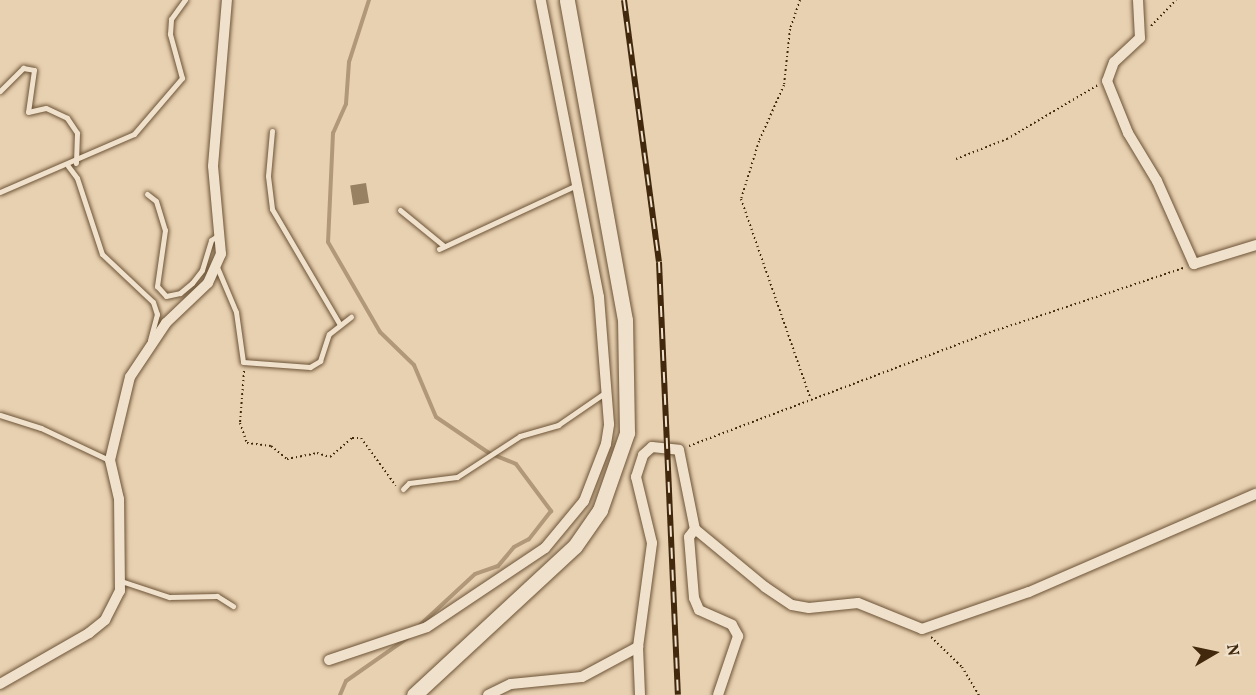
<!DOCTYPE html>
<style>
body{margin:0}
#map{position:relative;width:1256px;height:695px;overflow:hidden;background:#e8d1b1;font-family:Vollkorn,serif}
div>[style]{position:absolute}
.stream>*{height:4px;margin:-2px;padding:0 2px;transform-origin:2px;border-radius:2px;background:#b09879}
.building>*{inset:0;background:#988062;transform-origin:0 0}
.path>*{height:2px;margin-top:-1px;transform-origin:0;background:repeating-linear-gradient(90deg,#42290d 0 1.5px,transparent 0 4.5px)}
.roads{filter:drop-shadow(0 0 2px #6c5336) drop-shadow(0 0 2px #6c5336)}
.lane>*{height:5px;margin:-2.5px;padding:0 2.5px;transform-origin:2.5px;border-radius:2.5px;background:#f0e1cc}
.street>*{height:10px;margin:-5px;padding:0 5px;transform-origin:5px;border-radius:5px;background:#f0e1cc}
.secondary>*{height:15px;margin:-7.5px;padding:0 7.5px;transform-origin:7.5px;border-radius:7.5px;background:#f0e1cc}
.rail>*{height:6px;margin-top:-3px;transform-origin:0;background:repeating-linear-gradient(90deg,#f0e1cc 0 11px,#42290d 0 22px);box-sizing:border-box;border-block:2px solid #42290d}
span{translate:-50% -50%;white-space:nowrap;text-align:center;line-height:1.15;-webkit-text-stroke:4.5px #f0e1cc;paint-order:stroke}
.north{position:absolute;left:1184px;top:623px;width:60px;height:60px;-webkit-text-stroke:4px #f0e1cc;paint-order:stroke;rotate:81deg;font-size:16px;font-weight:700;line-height:24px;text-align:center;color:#42290d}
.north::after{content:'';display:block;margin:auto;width:21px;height:27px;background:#42290d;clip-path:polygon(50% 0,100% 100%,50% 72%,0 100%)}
</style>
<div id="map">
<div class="stream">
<div style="left:369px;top:0;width:65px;rotate:107.9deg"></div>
<div style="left:349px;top:62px;width:42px;rotate:94.1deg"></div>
<div style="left:346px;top:104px;width:32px;rotate:114deg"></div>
<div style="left:333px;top:133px;width:109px;rotate:92.6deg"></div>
<div style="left:328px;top:242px;width:104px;rotate:60deg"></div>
<div style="left:380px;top:332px;width:47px;rotate:44.1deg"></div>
<div style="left:414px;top:365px;width:56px;rotate:67.1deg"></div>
<div style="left:436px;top:417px;width:64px;rotate:34.2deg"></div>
<div style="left:489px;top:453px;width:29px;rotate:22deg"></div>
<div style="left:516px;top:464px;width:59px;rotate:53.3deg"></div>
<div style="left:551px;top:511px;width:36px;rotate:128deg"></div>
<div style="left:529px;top:539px;width:17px;rotate:152deg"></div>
<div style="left:514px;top:547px;width:25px;rotate:130deg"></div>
<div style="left:498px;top:566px;width:24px;rotate:161deg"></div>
<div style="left:475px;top:574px;width:75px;rotate:137.2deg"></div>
<div style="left:340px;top:695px;width:15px;rotate:-67deg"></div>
<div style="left:346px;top:681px;width:77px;rotate:-34.9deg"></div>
</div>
<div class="building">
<div style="left:366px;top:183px;width:20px;height:16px;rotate:81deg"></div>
</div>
<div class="path">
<div style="left:800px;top:0;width:31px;rotate:109deg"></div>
<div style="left:790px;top:29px;width:56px;rotate:96.1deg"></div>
<div style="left:784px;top:85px;width:61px;rotate:114.1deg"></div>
<div style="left:759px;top:141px;width:61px;rotate:107.2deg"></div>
<div style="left:741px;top:199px;width:210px;rotate:70.8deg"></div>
<div style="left:1151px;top:26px;width:36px;rotate:-46deg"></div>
<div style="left:956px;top:159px;width:55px;rotate:-21.4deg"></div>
<div style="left:1007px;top:139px;width:106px;rotate:-30.7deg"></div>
<div style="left:244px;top:371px;width:52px;rotate:94.4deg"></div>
<div style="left:240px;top:423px;width:21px;rotate:71deg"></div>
<div style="left:247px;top:443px;width:24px;rotate:7deg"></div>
<div style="left:271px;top:446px;width:21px;rotate:39deg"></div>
<div style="left:287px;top:459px;width:31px;rotate:-11deg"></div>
<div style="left:317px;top:453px;width:14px;rotate:17deg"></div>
<div style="left:330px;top:457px;width:29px;rotate:-41deg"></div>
<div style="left:352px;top:438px;width:9px"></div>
<div style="left:361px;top:438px;width:59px;rotate:53.9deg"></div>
<div style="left:689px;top:446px;width:316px;rotate:-20.7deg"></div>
<div style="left:985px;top:334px;width:209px;rotate:-18.4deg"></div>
<div style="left:931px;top:637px;width:43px;rotate:44.1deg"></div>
<div style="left:962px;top:667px;width:33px;rotate:59deg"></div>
</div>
<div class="roads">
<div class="lane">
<div style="left:0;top:91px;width:33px;rotate:-45deg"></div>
<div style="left:23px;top:68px;width:11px;rotate:10deg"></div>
<div style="left:34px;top:70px;width:42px;rotate:98.1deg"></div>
<div style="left:28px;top:112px;width:18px;rotate:-13deg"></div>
<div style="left:46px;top:108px;width:23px;rotate:25deg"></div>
<div style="left:67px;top:118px;width:18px;rotate:56deg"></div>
<div style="left:77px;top:133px;width:30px;rotate:92deg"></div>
<div style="left:272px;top:131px;width:45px;rotate:95.1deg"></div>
<div style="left:268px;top:176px;width:33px;rotate:83deg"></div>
<div style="left:272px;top:209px;width:134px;rotate:59.6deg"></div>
<div style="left:68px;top:166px;width:15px;rotate:53deg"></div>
<div style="left:77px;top:178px;width:80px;rotate:71.8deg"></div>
<div style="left:102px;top:254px;width:70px;rotate:43.3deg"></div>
<div style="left:153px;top:302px;width:13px;rotate:72deg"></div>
<div style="left:157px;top:314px;width:27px;rotate:105deg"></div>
<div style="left:0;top:192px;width:146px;rotate:-23.4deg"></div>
<div style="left:134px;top:134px;width:74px;rotate:-49.4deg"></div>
<div style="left:182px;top:78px;width:46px;rotate:-105.3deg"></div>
<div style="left:170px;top:34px;width:15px;rotate:-86deg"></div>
<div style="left:171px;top:19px;width:24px;rotate:-54deg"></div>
<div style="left:147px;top:194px;width:11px;rotate:38deg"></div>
<div style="left:156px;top:201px;width:30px;rotate:73deg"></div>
<div style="left:165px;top:230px;width:57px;rotate:98.1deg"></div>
<div style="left:157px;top:286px;width:13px;rotate:48deg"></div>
<div style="left:166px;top:296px;width:14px;rotate:-12deg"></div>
<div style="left:180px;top:293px;width:16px;rotate:-40deg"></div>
<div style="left:192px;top:283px;width:16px;rotate:-52deg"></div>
<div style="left:202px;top:270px;width:31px;rotate:-73deg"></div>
<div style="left:211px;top:240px;width:9px;rotate:-32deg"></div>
<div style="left:400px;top:210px;width:57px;rotate:39.3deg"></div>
<div style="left:439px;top:249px;width:150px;rotate:-24.9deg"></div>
<div style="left:217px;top:267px;width:49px;rotate:67.1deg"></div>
<div style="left:236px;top:312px;width:50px;rotate:82deg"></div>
<div style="left:243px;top:362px;width:67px;rotate:4.3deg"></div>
<div style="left:310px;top:367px;width:12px;rotate:-31deg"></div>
<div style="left:320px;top:361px;width:28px;rotate:-72deg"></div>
<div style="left:329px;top:334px;width:28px;rotate:-38deg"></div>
<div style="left:0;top:415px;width:43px;rotate:17.6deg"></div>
<div style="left:41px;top:428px;width:75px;rotate:25.2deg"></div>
<div style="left:403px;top:489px;width:8px;rotate:-45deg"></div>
<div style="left:409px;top:483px;width:48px;rotate:-7.1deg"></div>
<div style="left:457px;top:477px;width:75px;rotate:-33.1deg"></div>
<div style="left:520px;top:436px;width:40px;rotate:-16deg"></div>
<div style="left:558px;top:425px;width:58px;rotate:-34.5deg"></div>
<div style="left:121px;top:581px;width:51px;rotate:18.4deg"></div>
<div style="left:169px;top:597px;width:48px;rotate:-1.2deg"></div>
<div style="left:217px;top:596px;width:19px;rotate:32deg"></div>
</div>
<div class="street">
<div style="left:1138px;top:0;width:38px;rotate:87deg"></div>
<div style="left:1140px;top:38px;width:35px;rotate:137deg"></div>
<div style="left:1114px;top:62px;width:20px;rotate:110deg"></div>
<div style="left:1107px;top:81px;width:56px;rotate:68deg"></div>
<div style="left:1128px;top:133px;width:56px;rotate:58.9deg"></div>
<div style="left:1157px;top:181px;width:91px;rotate:66deg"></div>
<div style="left:1194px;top:264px;width:65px;rotate:-17deg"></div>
<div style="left:695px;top:529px;width:10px;rotate:127deg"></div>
<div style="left:689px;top:537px;width:61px;rotate:85.3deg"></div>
<div style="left:694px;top:598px;width:13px;rotate:67deg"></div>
<div style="left:699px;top:610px;width:36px;rotate:24deg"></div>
<div style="left:732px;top:625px;width:13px;rotate:61deg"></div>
<div style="left:738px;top:636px;width:62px;rotate:108.7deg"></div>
<div style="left:638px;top:647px;width:48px;rotate:87.6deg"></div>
<div style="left:329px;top:660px;width:103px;rotate:-18.6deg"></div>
<div style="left:427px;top:627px;width:142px;rotate:-33.8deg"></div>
<div style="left:545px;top:548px;width:61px;rotate:-50.3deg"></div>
<div style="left:584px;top:501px;width:61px;rotate:-68.9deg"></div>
<div style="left:606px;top:444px;width:20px;rotate:-81deg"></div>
<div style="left:609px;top:424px;width:127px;rotate:-94.5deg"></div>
<div style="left:599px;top:297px;width:303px;rotate:-101.1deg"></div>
<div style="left:0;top:684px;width:103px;rotate:-29.8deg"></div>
<div style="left:89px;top:633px;width:21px;rotate:-39deg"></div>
<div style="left:105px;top:620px;width:33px;rotate:-63deg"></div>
<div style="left:120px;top:591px;width:92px;rotate:-90.6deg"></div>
<div style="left:119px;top:499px;width:40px;rotate:-103deg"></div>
<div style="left:110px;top:460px;width:85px;rotate:-76.5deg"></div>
<div style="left:130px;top:377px;width:65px;rotate:-56.3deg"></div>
<div style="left:166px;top:323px;width:58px;rotate:-43.6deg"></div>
<div style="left:208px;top:283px;width:32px;rotate:-66deg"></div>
<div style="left:221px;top:254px;width:88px;rotate:-95.2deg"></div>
<div style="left:213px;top:166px;width:167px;rotate:-85.2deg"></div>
<div style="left:488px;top:695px;width:25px;rotate:-26deg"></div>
<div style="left:511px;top:684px;width:71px;rotate:-5.6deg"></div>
<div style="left:582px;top:677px;width:64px;rotate:-28.2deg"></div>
<div style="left:638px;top:647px;width:105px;rotate:-82.3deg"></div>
<div style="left:652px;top:543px;width:68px;rotate:-103.6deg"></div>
<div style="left:636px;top:477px;width:23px;rotate:-72deg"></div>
<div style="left:643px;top:455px;width:12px;rotate:-42deg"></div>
<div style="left:652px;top:447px;width:27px;rotate:6deg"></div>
<div style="left:679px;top:450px;width:81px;rotate:78.6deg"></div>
<div style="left:695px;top:529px;width:91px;rotate:39.6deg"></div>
<div style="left:765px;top:587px;width:32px;rotate:34deg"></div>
<div style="left:792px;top:605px;width:17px;rotate:10deg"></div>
<div style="left:809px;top:608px;width:49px;rotate:-5.8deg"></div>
<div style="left:858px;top:603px;width:69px;rotate:22.1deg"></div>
<div style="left:922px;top:629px;width:113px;rotate:-19.1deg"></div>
<div style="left:1029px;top:592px;width:247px;rotate:-23.4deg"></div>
</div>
<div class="secondary">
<div style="left:414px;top:695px;width:219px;rotate:-42.8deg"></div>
<div style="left:575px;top:546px;width:44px;rotate:-55.2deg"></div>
<div style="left:600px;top:510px;width:82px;rotate:-70.7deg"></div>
<div style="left:627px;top:433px;width:113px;rotate:-91deg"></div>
<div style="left:625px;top:320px;width:325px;rotate:-100.3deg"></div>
</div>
</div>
<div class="rail">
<div style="left:624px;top:0;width:264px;rotate:82.4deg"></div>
<div style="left:659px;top:262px;width:433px;rotate:87.5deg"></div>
</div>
<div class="north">N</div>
</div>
